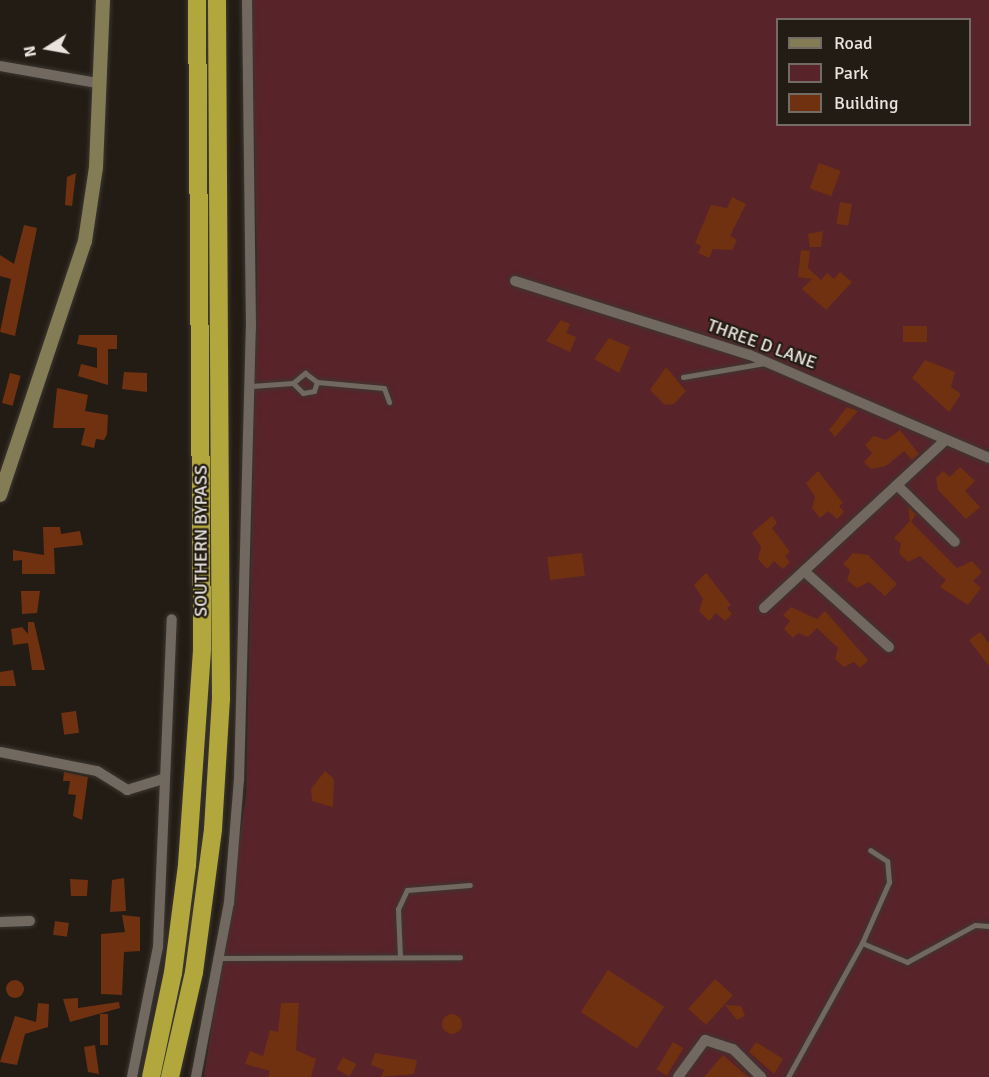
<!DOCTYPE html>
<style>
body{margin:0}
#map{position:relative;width:989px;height:1077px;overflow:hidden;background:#231c14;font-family:Signika,sans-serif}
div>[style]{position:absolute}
.green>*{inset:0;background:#59232a}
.building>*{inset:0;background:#703111;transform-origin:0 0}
.round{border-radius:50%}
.roads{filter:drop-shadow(0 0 2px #3c3732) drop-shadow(0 0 2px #3c3732)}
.lane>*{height:5px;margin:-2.5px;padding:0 2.5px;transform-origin:2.5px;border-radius:2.5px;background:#71695f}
.street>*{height:10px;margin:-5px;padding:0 5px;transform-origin:5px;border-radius:5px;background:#71695f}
.secondary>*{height:14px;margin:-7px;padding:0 7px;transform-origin:7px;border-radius:7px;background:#847c54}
.highway>*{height:18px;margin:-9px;padding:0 9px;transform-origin:9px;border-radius:9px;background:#b1a73c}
span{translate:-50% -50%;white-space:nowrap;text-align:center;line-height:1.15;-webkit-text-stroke:4.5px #231c14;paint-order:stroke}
.street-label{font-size:18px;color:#e8e3dd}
.legend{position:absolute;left:776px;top:18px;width:195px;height:108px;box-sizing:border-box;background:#231c14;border:2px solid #726c64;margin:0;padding:8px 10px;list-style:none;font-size:18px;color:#e8e3dd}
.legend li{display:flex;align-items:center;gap:12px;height:30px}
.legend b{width:30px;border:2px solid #726c64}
.north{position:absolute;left:18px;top:18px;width:60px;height:60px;-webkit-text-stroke:4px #231c14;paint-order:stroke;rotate:259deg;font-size:16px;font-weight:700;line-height:24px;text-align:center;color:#e8e3dd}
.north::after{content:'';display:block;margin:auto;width:21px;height:27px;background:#e8e3dd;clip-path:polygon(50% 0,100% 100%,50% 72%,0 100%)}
</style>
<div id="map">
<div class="green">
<div style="clip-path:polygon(evenodd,252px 0,989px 0,989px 1077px,204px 1077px,246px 795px,257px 277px,252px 0,778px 20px,970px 20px,970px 124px,778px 124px,778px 20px)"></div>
</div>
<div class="building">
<div style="left:819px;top:163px;width:23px;height:27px;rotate:20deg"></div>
<div style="clip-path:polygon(76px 173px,72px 206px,65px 205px,67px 177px)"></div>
<div style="clip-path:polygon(732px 197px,746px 204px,730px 236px,737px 240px,732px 250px,713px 249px,709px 258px,698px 253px,701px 246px,695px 243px,711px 205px,727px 208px)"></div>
<div style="left:840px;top:202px;width:12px;height:22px;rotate:9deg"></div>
<div style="clip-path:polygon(24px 225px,37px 228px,15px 336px,0 332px,11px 279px,0 276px,0 255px,14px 264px)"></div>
<div style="clip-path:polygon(823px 231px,821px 247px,810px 247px,808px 234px)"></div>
<div style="clip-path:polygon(801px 250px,810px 251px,808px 268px,821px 280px,827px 273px,834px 279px,840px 272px,852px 282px,826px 310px,802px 289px,812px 279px,798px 277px)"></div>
<div style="clip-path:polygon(561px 320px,570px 324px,566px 333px,576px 337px,570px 352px,546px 341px)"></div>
<div style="left:903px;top:326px;width:24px;height:16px"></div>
<div style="clip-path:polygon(79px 335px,117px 335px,117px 349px,108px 349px,108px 385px,78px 376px,81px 364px,97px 368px,97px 348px,77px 344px)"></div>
<div style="clip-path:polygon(609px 338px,630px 347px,619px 373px,594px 359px)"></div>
<div style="clip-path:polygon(925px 360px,955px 372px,951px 387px,961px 394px,949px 412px,912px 378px)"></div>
<div style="clip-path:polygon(666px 367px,686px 391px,674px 404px,665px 405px,650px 390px)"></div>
<div style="clip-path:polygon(124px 372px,147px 373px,147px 392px,122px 389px)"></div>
<div style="left:10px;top:373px;width:11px;height:31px;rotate:15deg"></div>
<div style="clip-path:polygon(57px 388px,88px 395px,85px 411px,108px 415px,107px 434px,104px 440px,96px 439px,94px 448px,81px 445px,85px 428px,53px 428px)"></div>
<div style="clip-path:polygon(847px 407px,858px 411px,835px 437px,829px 430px)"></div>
<div style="clip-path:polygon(900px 430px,919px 454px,912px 460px,904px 451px,886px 466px,871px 469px,864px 462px,872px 453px,865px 445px,874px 436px,886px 440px)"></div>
<div style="clip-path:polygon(960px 467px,975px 481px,965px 491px,980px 507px,966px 519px,938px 490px,936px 478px,943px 471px,950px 477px)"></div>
<div style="clip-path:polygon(818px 471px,843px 503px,839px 506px,844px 512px,837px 519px,828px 511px,820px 518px,812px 508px,815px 497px,806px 483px)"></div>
<div style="clip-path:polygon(908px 507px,916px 514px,911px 522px,957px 568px,972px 561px,982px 572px,973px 581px,981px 588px,968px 605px,940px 587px,946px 580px,920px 556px,908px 562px,899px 553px,901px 544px,894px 538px,910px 521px)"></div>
<div style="clip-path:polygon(772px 516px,777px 523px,772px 528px,790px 552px,785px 556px,790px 562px,783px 569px,774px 561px,767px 569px,758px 559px,761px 547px,752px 533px)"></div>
<div style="clip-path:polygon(43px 527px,60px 527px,61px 534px,80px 531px,83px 545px,54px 548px,55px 574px,22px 574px,22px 560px,13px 561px,13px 550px,44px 555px)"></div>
<div style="left:582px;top:553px;width:23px;height:35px;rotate:83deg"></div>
<div style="clip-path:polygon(853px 553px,868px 555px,897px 584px,885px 596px,869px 582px,857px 588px,847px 580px,850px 570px,843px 564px)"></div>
<div style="clip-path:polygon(706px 573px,731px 605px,727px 608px,732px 614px,725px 621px,716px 613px,709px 621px,699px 611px,703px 599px,694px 585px)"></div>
<div style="clip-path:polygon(21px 591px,40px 591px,37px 613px,22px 614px)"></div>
<div style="clip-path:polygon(791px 607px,817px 619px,825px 611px,868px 660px,860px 668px,854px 662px,844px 667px,835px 659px,838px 648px,817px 628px,808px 637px,798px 633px,793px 638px,784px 629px,790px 621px,783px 615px)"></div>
<div style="clip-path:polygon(28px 622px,34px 622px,45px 670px,32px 670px,28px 643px,13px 645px,11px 629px,22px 627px,28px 634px)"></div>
<div style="clip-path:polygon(980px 632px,989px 643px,989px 666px,969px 640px)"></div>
<div style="clip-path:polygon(13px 670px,16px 686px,0 686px,0 672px)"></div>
<div style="left:76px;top:711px;width:22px;height:15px;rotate:82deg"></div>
<div style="clip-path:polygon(325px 771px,334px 779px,333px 807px,312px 801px,311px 789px)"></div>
<div style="clip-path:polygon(64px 772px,88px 777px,82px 820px,73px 816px,76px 795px,68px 794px,70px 781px,63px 781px)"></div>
<div style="clip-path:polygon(124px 878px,126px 911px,110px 912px,112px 880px)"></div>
<div style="clip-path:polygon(70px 879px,88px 880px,87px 896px,71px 896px)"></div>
<div style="clip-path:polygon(122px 915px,140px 917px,140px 951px,124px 952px,122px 995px,101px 994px,101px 934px,125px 932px)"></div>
<div style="left:55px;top:921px;width:14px;height:14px;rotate:8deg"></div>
<div style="left:608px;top:970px;width:67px;height:50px;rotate:33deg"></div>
<div style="left:715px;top:979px;width:24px;height:40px;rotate:42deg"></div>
<div class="round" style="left:6px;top:980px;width:18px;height:18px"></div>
<div style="clip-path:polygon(78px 998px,78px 1008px,119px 1002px,120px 1008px,70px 1022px,63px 999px)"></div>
<div style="clip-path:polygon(38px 1003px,49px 1004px,48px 1027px,25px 1034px,17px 1065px,0 1062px,15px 1016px,36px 1022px)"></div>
<div style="clip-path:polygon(281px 1003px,299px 1003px,296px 1050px,316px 1059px,311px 1077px,268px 1077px,270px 1071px,245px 1064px,250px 1051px,263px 1056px,270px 1030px,278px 1032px)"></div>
<div style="clip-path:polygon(725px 1005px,741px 1006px,745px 1016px,737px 1020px)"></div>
<div style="left:100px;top:1014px;width:8px;height:31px"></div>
<div class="round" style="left:442px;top:1014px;width:20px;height:20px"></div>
<div style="left:673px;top:1042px;width:12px;height:32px;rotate:31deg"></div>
<div style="clip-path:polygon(756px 1042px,783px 1059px,774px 1074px,749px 1052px)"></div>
<div style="clip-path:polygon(95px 1045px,99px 1074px,88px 1072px,84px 1047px)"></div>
<div style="clip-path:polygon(375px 1053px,417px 1060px,414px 1074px,381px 1077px,384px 1070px,371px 1065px)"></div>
<div style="clip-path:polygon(723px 1055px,746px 1075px,750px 1077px,704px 1077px)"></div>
<div style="left:343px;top:1057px;width:15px;height:14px;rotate:28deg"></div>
</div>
<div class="roads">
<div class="lane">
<div style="left:683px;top:377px;width:83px;rotate:-9.7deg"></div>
<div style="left:293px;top:383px;width:16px;rotate:-40deg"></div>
<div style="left:305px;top:373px;width:15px;rotate:37deg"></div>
<div style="left:251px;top:386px;width:42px;rotate:-4.1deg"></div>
<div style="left:293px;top:383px;width:14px;rotate:45deg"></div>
<div style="left:303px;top:393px;width:11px;rotate:-10deg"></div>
<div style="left:314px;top:391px;width:9px;rotate:-72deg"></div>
<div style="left:317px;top:382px;width:67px;rotate:5.1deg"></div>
<div style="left:384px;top:388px;width:15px;rotate:70deg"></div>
<div style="left:862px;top:943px;width:49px;rotate:22.9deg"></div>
<div style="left:907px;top:962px;width:77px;rotate:-28.6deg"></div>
<div style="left:975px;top:925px;width:14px;rotate:4deg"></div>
<div style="left:400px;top:957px;width:48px;rotate:-92.4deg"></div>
<div style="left:398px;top:909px;width:21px;rotate:-65deg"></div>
<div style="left:407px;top:890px;width:63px;rotate:-4.5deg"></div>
<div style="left:221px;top:958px;width:239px;rotate:-0.2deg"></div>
<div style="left:788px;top:1077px;width:153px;rotate:-61.1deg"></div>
<div style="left:862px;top:943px;width:67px;rotate:-66.1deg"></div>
<div style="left:889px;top:882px;width:21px;rotate:-95deg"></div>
<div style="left:887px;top:861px;width:20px;rotate:-147deg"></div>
</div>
<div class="street">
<div style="left:0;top:66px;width:98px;rotate:9.9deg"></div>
<div style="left:515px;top:281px;width:246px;rotate:17.5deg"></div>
<div style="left:750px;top:355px;width:260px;rotate:23.3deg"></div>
<div style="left:897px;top:485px;width:81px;rotate:44.5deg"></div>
<div style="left:804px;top:571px;width:114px;rotate:41.8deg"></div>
<div style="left:764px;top:608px;width:244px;rotate:-42.8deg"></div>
<div style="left:0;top:752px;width:99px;rotate:11.1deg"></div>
<div style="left:97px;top:771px;width:36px;rotate:32deg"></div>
<div style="left:127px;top:790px;width:38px;rotate:-17deg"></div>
<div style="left:0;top:922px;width:30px;rotate:-2deg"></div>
<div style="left:132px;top:1077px;width:133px;rotate:-78.7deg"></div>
<div style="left:158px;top:947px;width:328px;rotate:-87.6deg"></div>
<div style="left:196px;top:1077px;width:177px;rotate:-79.3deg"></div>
<div style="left:229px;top:903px;width:123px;rotate:-85.4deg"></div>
<div style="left:239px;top:780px;width:452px;rotate:-88.5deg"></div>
<div style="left:251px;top:328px;width:328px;rotate:-90.7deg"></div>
<div style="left:678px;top:1077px;width:46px;rotate:-53.9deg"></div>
<div style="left:705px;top:1040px;width:29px;rotate:18deg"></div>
<div style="left:733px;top:1049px;width:40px;rotate:45deg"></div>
</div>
<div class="secondary">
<div style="left:0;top:495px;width:268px;rotate:-71.5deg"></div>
<div style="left:85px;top:241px;width:75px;rotate:-81.5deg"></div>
<div style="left:96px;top:167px;width:167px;rotate:-87.6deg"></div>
</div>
<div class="highway">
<div style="left:151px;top:1077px;width:106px;rotate:-78.1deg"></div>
<div style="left:173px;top:973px;width:109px;rotate:-82.6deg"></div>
<div style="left:187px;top:865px;width:217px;rotate:-86deg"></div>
<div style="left:202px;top:649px;width:649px;rotate:-90.44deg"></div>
<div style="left:170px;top:1077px;width:108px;rotate:-77.1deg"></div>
<div style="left:194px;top:972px;width:144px;rotate:-82.4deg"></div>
<div style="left:213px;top:829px;width:130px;rotate:-86.5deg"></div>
<div style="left:221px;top:699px;width:699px;rotate:-90.33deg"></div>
</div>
</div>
<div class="street-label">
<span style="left:762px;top:344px;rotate:20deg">THREE D LANE</span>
<span style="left:201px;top:541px;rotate:-90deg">SOUTHERN BYPASS</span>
</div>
<ul class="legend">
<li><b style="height:8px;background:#847c54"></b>Road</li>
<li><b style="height:16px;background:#59232a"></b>Park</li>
<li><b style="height:16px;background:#703111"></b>Building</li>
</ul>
<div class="north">N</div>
</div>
